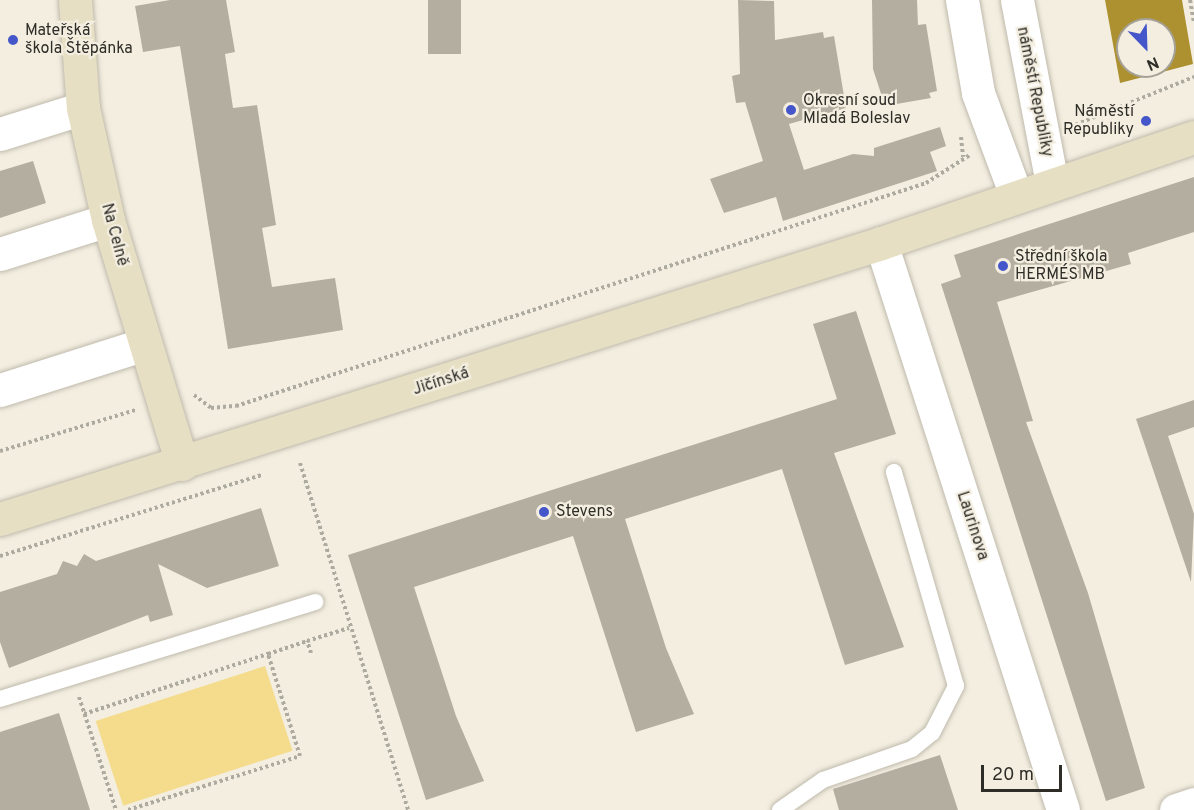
<!DOCTYPE html>
<meta charset="utf-8">
<style>
body{margin:0}
#map{position:relative;width:1194px;height:810px;overflow:hidden;background:#f3eee0;font-family:Overpass,sans-serif}
div>[style]{position:absolute}
.green>*{inset:0;background:#f5dc8d;transform-origin:0 0}
.water>*{inset:0;background:#ad9130}
.building>*{inset:0;background:#b3aea0;transform-origin:0 0}
.path>*{height:4px;margin-top:-2px;transform-origin:0;background:repeating-linear-gradient(90deg,#adaa9f 0 3px,transparent 0 6px)}
.roads{filter:drop-shadow(0 0 2px #bfbaac) drop-shadow(0 0 2px #bfbaac)}
.lane>*{height:16px;margin:-8px;padding:0 8px;transform-origin:8px;border-radius:8px;background:#fff}
.street>*{height:33px;margin:-16.5px;padding:0 16.5px;transform-origin:16.5px;border-radius:16.5px;background:#fff}
.secondary>*{height:33px;margin:-16.5px;padding:0 16.5px;transform-origin:16.5px;border-radius:16.5px;background:#e7dfc4}
.dots>*{width:16px;height:16px;translate:-50% -50%;box-sizing:border-box;border:3px solid #f3eee0;border-radius:50%}
span{translate:-50% -50%;white-space:nowrap;text-align:center;line-height:1.15;-webkit-text-stroke:4.5px #f3eee0;paint-order:stroke}
.poi-label{font-size:16px;color:#2f2d28}
.left{translate:0 -50%;text-align:left}
.right{translate:-100% -50%;text-align:right}
.street-label{font-size:16px;color:#2f2d28}
.north{position:absolute;left:1116px;top:18px;width:60px;height:60px;box-sizing:border-box;background:#f3eee0;border:2px solid #a5a196;border-radius:50%;rotate:157deg;font-size:16px;font-weight:700;line-height:24px;text-align:center;color:#2f2d28}
.north::after{content:'';display:block;margin:auto;width:21px;height:27px;background:#4556ca;clip-path:polygon(50% 0,100% 100%,50% 72%,0 100%)}
.scale{position:absolute;left:981px;top:765px;width:81px;height:27px;box-sizing:border-box;border:3px solid #2f2d28;border-top:0;padding-left:8px;font-size:18px;line-height:21px;white-space:nowrap;color:#2f2d28;-webkit-text-stroke:4px #f3eee0;paint-order:stroke}
</style>
<div id="map">
<div class="green">
<div style="left:265px;top:666px;width:89px;height:178px;rotate:72deg"></div>
</div>
<div class="water">
<div style="clip-path:polygon(evenodd,1105px 0,1182px 0,1193px 64px,1120px 83px,1105px 0,1128px 30px,1164px 30px,1164px 66px,1128px 66px,1128px 30px)"></div>
</div>
<div class="building">
<div style="clip-path:polygon(170px 0,226px 0,235px 52px,225px 54px,233px 108px,257px 105px,276px 225px,262px 228px,272px 287px,335px 278px,343px 330px,228px 349px,180px 46px,143px 52px,135px 6px)"></div>
<div style="left:428px;top:0;width:33px;height:54px"></div>
<div style="clip-path:polygon(738px 0,774px 1px,775px 40px,823px 32px,824px 38px,834px 36px,846px 108px,789px 124px,804px 170px,853px 154px,874px 156px,874px 148px,940px 127px,946px 146px,930px 152px,937px 171px,783px 221px,776px 197px,724px 213px,710px 179px,763px 161px,745px 102px,736px 103px,732px 76px,740px 74px)"></div>
<div style="clip-path:polygon(872px 0,917px 0,918px 25px,926px 24px,937px 91px,929px 93px,931px 98px,885px 106px,873px 69px)"></div>
<div style="clip-path:polygon(33px 161px,46px 203px,0 218px,0 171px)"></div>
<div style="clip-path:polygon(1194px 177px,1194px 232px,1128px 253px,1131px 264px,997px 302px,1033px 421px,1026px 422px,1088px 593px,1145px 788px,1106px 801px,941px 284px,961px 277px,954px 255px)"></div>
<div style="clip-path:polygon(856px 311px,896px 434px,834px 453px,904px 647px,845px 665px,782px 469px,625px 519px,666px 648px,694px 714px,636px 732px,573px 536px,414px 587px,456px 716px,484px 781px,426px 800px,348px 555px,837px 399px,813px 324px)"></div>
<div style="clip-path:polygon(1194px 400px,1194px 427px,1168px 436px,1194px 514px,1191px 582px,1136px 419px)"></div>
<div style="clip-path:polygon(261px 508px,279px 566px,207px 588px,158px 564px,173px 615px,150px 622px,148px 615px,9px 668px,0 642px,0 592px,57px 574px,63px 561px,77px 566px,84px 554px,96px 561px)"></div>
<div style="clip-path:polygon(59px 713px,90px 810px,0 810px,0 732px)"></div>
<div style="clip-path:polygon(940px 755px,958px 810px,839px 810px,833px 789px)"></div>
</div>
<div class="path">
<div style="left:1190px;top:0;width:23px;rotate:80deg"></div>
<div style="left:1070px;top:127px;width:134px;rotate:-22deg"></div>
<div style="left:961px;top:137px;width:20px;rotate:84deg"></div>
<div style="left:194px;top:395px;width:21px;rotate:37deg"></div>
<div style="left:211px;top:408px;width:25px;rotate:-5deg"></div>
<div style="left:236px;top:406px;width:725px;rotate:-17.91deg"></div>
<div style="left:926px;top:183px;width:52px;rotate:-32.5deg"></div>
<div style="left:0;top:451px;width:142px;rotate:-16.8deg"></div>
<div style="left:300px;top:463px;width:363px;rotate:72.7deg"></div>
<div style="left:0;top:556px;width:274px;rotate:-17.2deg"></div>
<div style="left:311px;top:653px;width:13px;rotate:-108deg"></div>
<div style="left:307px;top:641px;width:44px;rotate:-17.2deg"></div>
<div style="left:79px;top:697px;width:119px;rotate:71.9deg"></div>
<div style="left:84px;top:714px;width:194px;rotate:-18.1deg"></div>
<div style="left:128px;top:810px;width:180px;rotate:-17.4deg"></div>
<div style="left:300px;top:756px;width:107px;rotate:-107.4deg"></div>
<div style="left:268px;top:654px;width:41px;rotate:-18.4deg"></div>
</div>
<div class="roads">
<div class="lane">
<div style="left:0;top:699px;width:330px;rotate:-17.1deg"></div>
<div style="left:780px;top:810px;width:52px;rotate:-34.9deg"></div>
<div style="left:823px;top:780px;width:94px;rotate:-19.2deg"></div>
<div style="left:912px;top:749px;width:26px;rotate:-39deg"></div>
<div style="left:932px;top:733px;width:53px;rotate:-62.9deg"></div>
<div style="left:956px;top:686px;width:223px;rotate:-106.2deg"></div>
</div>
<div class="street">
<div style="left:962px;top:0;width:94px;rotate:80.2deg"></div>
<div style="left:978px;top:93px;width:109px;rotate:69.6deg"></div>
<div style="left:1017px;top:0;width:187px;rotate:79.2deg"></div>
<div style="left:0;top:134px;width:87px;rotate:-17.4deg"></div>
<div style="left:881px;top:243px;width:595px;rotate:72.2deg"></div>
<div style="left:0;top:254px;width:113px;rotate:-17.5deg"></div>
<div style="left:0;top:390px;width:152px;rotate:-17.6deg"></div>
<div style="left:1176px;top:810px;width:19px;rotate:-18deg"></div>
</div>
<div class="secondary">
<div style="left:75px;top:0;width:108px;rotate:85.8deg"></div>
<div style="left:83px;top:108px;width:115px;rotate:77.4deg"></div>
<div style="left:108px;top:220px;width:255px;rotate:73.1deg"></div>
<div style="left:0;top:519px;width:923px;rotate:-17.39deg"></div>
<div style="left:881px;top:243px;width:330px;rotate:-18.7deg"></div>
</div>
</div>
<div class="dots">
<div style="left:13px;top:40px;background:#4556ca"></div>
<div style="left:791px;top:110px;background:#4556ca"></div>
<div style="left:1146px;top:121px;background:#4556ca"></div>
<div style="left:1003px;top:266px;background:#4556ca"></div>
<div style="left:544px;top:512px;background:#4556ca"></div>
</div>
<div class="poi-label">
<span class="left" style="left:25px;top:40px">Mateřská<br>škola Štěpánka</span>
<span class="left" style="left:803px;top:110px">Okresní soud<br>Mladá Boleslav</span>
<span class="right" style="left:1134px;top:121px">Náměstí<br>Republiky</span>
<span class="left" style="left:1015px;top:266px">Střední škola<br>HERMÉS MB</span>
<span class="left" style="left:556px;top:512px">Stevens</span>
</div>
<div class="street-label">
<span style="left:1034px;top:92px;rotate:79deg">náměstí Republiky</span>
<span style="left:114px;top:235px;rotate:75deg">Na Celně</span>
<span style="left:441px;top:382px;rotate:-18deg">Jičínská</span>
<span style="left:972px;top:526px;rotate:72deg">Laurinova</span>
</div>
<div class="north">N</div>
<div class="scale">20 m</div>
</div>
